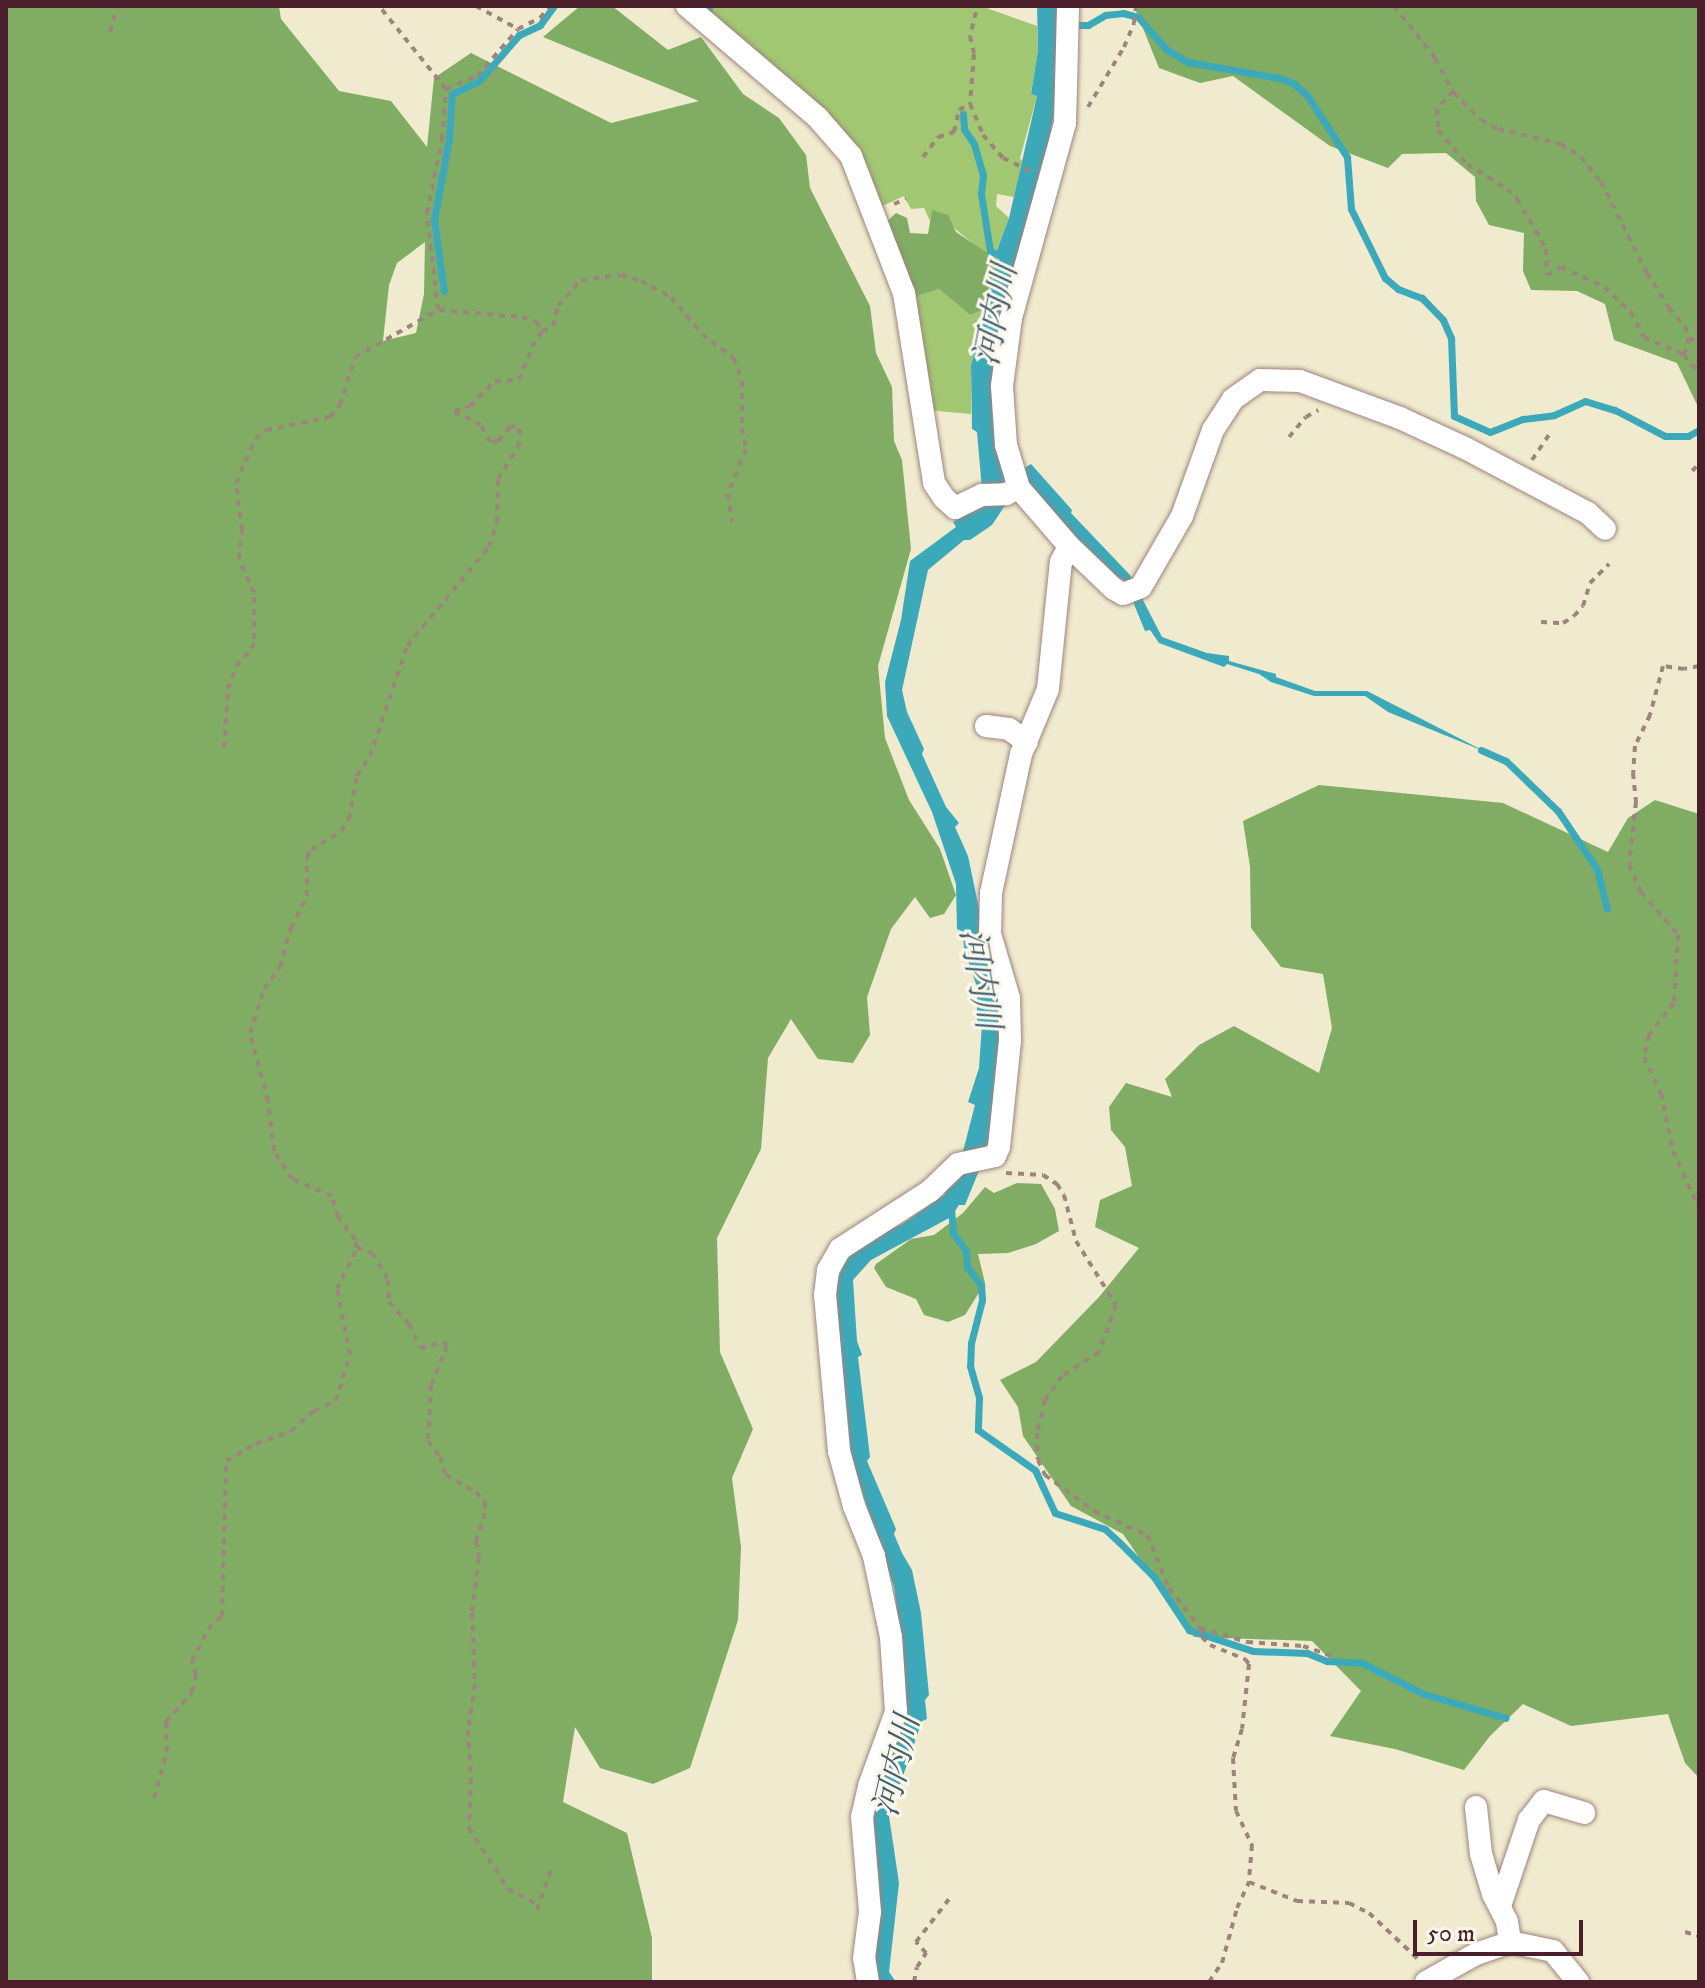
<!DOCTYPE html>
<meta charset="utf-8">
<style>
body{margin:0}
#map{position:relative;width:1705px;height:1988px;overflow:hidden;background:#f0eacf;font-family:"IM FELL DW Pica","Noto Serif JP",serif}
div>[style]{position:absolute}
.green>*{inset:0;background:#a1c772}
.forest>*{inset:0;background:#80ac64}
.water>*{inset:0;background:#3ba9ba}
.stream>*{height:7px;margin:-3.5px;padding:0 3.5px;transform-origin:3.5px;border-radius:3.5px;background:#3ba9ba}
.path>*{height:4px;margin-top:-2px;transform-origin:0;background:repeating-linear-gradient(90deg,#9d847d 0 6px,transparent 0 12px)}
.roads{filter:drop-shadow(0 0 2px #9d847d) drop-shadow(0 0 2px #9d847d)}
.minor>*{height:22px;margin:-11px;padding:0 11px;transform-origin:11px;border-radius:11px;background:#fff}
span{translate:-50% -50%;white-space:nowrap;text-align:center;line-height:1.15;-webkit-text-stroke:6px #fbf7ec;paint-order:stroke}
.water-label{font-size:34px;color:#435d6b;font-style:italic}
.frame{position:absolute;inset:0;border:8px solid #4a1f2b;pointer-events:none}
.scale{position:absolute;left:1413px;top:1920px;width:170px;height:36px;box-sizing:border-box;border:4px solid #4a1f2b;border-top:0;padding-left:10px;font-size:24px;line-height:28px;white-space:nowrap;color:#4a1f2b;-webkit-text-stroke:6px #fbf7ec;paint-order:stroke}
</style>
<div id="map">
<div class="green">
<div style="clip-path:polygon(695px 6px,981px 6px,1037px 26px,1038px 50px,1031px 93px,1037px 96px,1020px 158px,1022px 161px,1014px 197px,997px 194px,996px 206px,1009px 218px,995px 254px,1000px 258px,998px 264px,932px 210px,930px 221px,924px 208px,911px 209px,904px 196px,878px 208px,862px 165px)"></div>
<div style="clip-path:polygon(939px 289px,970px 315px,987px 307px,976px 332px,979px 335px,971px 365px,971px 414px,927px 410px,911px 298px)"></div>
</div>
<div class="forest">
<div style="clip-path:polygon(evenodd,6px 6px,279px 6px,281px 19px,339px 91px,391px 101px,427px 147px,434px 78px,471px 53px,611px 123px,699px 101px,543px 37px,580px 6px,612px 6px,668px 50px,701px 37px,743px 94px,779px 118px,806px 155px,810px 188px,870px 306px,876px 353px,892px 387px,894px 441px,902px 460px,911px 549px,878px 666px,885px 738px,909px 800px,940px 849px,956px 895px,944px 914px,930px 918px,915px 897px,891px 929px,867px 997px,870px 1035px,853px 1063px,818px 1059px,791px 1019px,768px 1058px,761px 1149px,717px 1238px,720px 1352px,753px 1429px,732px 1478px,741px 1547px,738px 1620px,690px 1768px,653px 1784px,600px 1768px,575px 1727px,563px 1802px,627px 1833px,652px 1938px,652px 1982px,6px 1982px,6px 6px,425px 242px,424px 294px,416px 333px,383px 341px,389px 285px,397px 263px,425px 242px)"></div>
<div style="clip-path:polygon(1134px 6px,1699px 6px,1699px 409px,1677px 363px,1614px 340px,1605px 304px,1577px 291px,1531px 290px,1523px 271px,1524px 233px,1489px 225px,1476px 201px,1475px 177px,1446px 153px,1402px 154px,1388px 168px,1330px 146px,1233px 76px,1200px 83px,1159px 68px)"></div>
<div style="clip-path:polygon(932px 210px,948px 215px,956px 232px,989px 254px,1001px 267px,1001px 296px,982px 310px,970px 315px,939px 289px,911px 298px,883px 225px,896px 213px,907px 218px,910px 233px,928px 234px)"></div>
<div style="clip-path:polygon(1319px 785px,1503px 803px,1608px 852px,1628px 818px,1655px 800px,1699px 814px,1699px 1778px,1685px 1763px,1668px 1714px,1571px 1726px,1523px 1704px,1490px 1736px,1464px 1770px,1395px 1749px,1330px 1736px,1361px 1691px,1312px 1641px,1194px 1637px,1123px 1534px,1071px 1506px,1023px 1436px,1018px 1407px,1000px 1380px,1036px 1362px,1099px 1297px,1139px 1248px,1095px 1227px,1100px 1200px,1132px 1186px,1125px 1147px,1111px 1130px,1109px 1107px,1126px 1083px,1172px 1097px,1165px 1079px,1199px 1045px,1234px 1026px,1319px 1073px,1332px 1028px,1323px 974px,1281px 967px,1251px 928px,1250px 867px,1243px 821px)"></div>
<div style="clip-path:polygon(1017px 1183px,1041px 1184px,1055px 1209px,1059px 1231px,1036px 1244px,1008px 1253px,978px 1254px,985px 1283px,965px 1315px,948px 1322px,924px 1315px,916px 1299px,886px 1287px,874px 1268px,876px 1264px,911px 1239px,934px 1235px,963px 1213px,985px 1187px,994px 1193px)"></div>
</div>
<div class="water">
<div style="clip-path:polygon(1037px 6px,1058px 6px,1056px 101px,1044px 171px,1021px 255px,1004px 472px,1006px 504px,992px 525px,970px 540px,964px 540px,928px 570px,902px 690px,907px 712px,924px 749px,922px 754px,946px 807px,959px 823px,955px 827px,968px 856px,982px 923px,979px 929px,995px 975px,1003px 1023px,989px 1146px,965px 1205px,959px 1205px,951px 1217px,871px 1260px,853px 1280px,857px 1341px,862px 1355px,858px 1357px,870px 1457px,867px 1461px,896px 1529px,894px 1534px,902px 1553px,912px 1570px,921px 1613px,929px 1695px,925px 1700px,927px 1719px,922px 1721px,889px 1816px,899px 1883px,889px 1972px,896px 1982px,878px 1982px,874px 1958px,879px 1885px,873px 1817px,875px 1801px,905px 1718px,903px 1659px,894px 1587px,852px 1463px,834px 1287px,847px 1258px,870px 1239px,902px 1224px,944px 1195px,962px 1155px,975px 1105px,968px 1102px,979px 1068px,982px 1023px,977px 1020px,977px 987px,964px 949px,963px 932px,957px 929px,956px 884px,932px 812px,887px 716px,885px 682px,901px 620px,910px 561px,956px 527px,953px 522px,983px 501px,977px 432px,972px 429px,971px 365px,979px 335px,976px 332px,1000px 258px,995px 255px,1009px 218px,1037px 96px,1031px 94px,1038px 50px)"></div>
<div style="clip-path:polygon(1031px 464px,1072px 510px,1071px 513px,1130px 575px,1162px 637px,1207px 653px,1229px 656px,1229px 661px,1276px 674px,1276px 677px,1315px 691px,1367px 691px,1486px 752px,1388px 712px,1365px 696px,1314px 696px,1271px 682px,1259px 674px,1227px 664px,1224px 667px,1159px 643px,1150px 630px,1145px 631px,1124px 580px,1109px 575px,1029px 485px,1021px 470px)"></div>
</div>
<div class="stream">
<div style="left:706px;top:6px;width:4px;rotate:45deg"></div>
<div style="left:1078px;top:25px;width:10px"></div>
<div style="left:1088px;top:25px;width:20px;rotate:-30deg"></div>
<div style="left:1105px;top:15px;width:18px;rotate:-6deg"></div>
<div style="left:1123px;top:13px;width:16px;rotate:15deg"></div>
<div style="left:1138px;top:17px;width:43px;rotate:48.8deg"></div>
<div style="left:1166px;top:49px;width:26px;rotate:31deg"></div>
<div style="left:1188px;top:62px;width:92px;rotate:10deg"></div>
<div style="left:1279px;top:78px;width:15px;rotate:20deg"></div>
<div style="left:1293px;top:83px;width:18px;rotate:41deg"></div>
<div style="left:1307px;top:95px;width:74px;rotate:57.2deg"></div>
<div style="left:1347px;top:157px;width:52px;rotate:85.6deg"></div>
<div style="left:1351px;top:209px;width:77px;rotate:63.8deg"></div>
<div style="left:1385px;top:278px;width:17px;rotate:40deg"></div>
<div style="left:1398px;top:289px;width:26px;rotate:21deg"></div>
<div style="left:1422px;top:298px;width:30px;rotate:46deg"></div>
<div style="left:1443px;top:320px;width:20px;rotate:66deg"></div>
<div style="left:1451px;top:338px;width:78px;rotate:87.8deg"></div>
<div style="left:1454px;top:416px;width:39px;rotate:24deg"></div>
<div style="left:1490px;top:432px;width:35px;rotate:-22deg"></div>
<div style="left:1523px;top:419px;width:31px;rotate:-7deg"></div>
<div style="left:1554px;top:415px;width:34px;rotate:-24deg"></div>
<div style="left:1585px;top:401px;width:31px;rotate:17deg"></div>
<div style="left:1615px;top:410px;width:56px;rotate:27.5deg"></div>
<div style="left:1665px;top:436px;width:23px"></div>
<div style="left:1688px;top:436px;width:13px;rotate:-29deg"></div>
<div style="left:963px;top:114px;width:15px;rotate:86deg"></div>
<div style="left:964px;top:129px;width:18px;rotate:56deg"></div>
<div style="left:974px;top:144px;width:32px;rotate:74deg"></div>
<div style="left:983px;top:175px;width:19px;rotate:96deg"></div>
<div style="left:981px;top:194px;width:58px;rotate:81deg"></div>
<div style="left:990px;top:251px;width:15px;rotate:23deg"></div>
<div style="left:444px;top:291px;width:72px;rotate:-98deg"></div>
<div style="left:434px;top:220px;width:83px;rotate:-79.6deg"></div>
<div style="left:449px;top:138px;width:44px;rotate:-86.1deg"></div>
<div style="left:452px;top:94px;width:30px;rotate:-26deg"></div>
<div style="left:479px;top:81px;width:61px;rotate:-49deg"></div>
<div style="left:519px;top:35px;width:23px;rotate:-25deg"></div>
<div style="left:540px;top:25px;width:24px;rotate:-54deg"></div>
<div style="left:1481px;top:750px;width:27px;rotate:24deg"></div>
<div style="left:1506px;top:761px;width:72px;rotate:43.9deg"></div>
<div style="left:1558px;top:811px;width:70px;rotate:56.1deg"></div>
<div style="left:1597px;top:869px;width:41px;rotate:76deg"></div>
<div style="left:951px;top:1209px;width:24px;rotate:85deg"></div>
<div style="left:953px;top:1233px;width:22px;rotate:54deg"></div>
<div style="left:966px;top:1251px;width:16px;rotate:86deg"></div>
<div style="left:967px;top:1267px;width:23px;rotate:52deg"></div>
<div style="left:981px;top:1285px;width:15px;rotate:86deg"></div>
<div style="left:982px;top:1300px;width:44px;rotate:104.3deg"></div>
<div style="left:971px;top:1343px;width:23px;rotate:92deg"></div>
<div style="left:970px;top:1366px;width:33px;rotate:74deg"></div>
<div style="left:979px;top:1398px;width:32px;rotate:92deg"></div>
<div style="left:978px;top:1430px;width:70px;rotate:35.1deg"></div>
<div style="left:1035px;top:1470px;width:47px;rotate:65.1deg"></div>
<div style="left:1055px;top:1513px;width:52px;rotate:17.7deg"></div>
<div style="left:1105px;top:1529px;width:19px;rotate:43deg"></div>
<div style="left:1119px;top:1542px;width:49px;rotate:45deg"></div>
<div style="left:1154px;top:1577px;width:64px;rotate:56.6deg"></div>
<div style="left:1189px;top:1630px;width:67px;rotate:18.2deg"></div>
<div style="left:1253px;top:1651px;width:54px;rotate:2.1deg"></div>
<div style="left:1307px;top:1653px;width:22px;rotate:22deg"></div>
<div style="left:1327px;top:1661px;width:35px;rotate:3deg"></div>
<div style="left:1362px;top:1663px;width:69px;rotate:26.6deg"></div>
<div style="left:1424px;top:1694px;width:85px;rotate:16.3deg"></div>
</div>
<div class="path">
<div style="left:476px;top:6px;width:48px;rotate:28.7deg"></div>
<div style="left:1394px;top:6px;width:66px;rotate:51.7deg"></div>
<div style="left:1435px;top:58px;width:40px;rotate:62deg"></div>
<div style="left:1454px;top:93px;width:38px;rotate:45deg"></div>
<div style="left:1481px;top:120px;width:19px;rotate:28deg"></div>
<div style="left:1498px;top:129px;width:65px;rotate:13.4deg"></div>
<div style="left:1561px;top:144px;width:24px;rotate:33deg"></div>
<div style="left:1581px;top:157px;width:32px;rotate:51deg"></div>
<div style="left:1601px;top:182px;width:102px;rotate:63.2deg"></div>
<div style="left:1647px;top:273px;width:41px;rotate:57.8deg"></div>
<div style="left:1669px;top:308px;width:25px;rotate:50deg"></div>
<div style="left:1685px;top:327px;width:12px;rotate:70deg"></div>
<div style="left:1689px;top:338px;width:11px;rotate:22deg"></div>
<div style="left:976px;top:12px;width:25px;rotate:104deg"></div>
<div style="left:970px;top:36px;width:18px;rotate:77deg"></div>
<div style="left:974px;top:54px;width:50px;rotate:94.6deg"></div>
<div style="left:970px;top:104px;width:34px;rotate:67deg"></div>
<div style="left:983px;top:135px;width:30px;rotate:49deg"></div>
<div style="left:1003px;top:158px;width:30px;rotate:26deg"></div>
<div style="left:110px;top:32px;width:27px;rotate:-75deg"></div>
<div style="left:446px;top:89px;width:34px;rotate:-23deg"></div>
<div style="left:477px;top:76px;width:62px;rotate:-48.9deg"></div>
<div style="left:518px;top:29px;width:25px;rotate:-27deg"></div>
<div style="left:540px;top:18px;width:16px;rotate:-50deg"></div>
<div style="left:1453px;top:91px;width:24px;rotate:132deg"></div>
<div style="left:1437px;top:109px;width:21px;rotate:87deg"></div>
<div style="left:1438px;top:130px;width:45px;rotate:49.5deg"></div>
<div style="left:1467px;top:164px;width:47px;rotate:32deg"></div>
<div style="left:1507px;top:189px;width:14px;rotate:45deg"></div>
<div style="left:1517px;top:199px;width:58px;rotate:59.9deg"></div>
<div style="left:1546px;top:249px;width:26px;rotate:88deg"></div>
<div style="left:1547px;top:275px;width:16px;rotate:-30deg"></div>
<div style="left:1561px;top:267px;width:47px;rotate:24.9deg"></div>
<div style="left:1604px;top:287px;width:37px;rotate:43deg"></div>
<div style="left:1631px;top:312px;width:28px;rotate:63deg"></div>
<div style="left:1644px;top:337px;width:44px;rotate:24.2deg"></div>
<div style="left:1684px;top:355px;width:23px;rotate:50deg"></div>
<div style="left:1088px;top:107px;width:70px;rotate:-59deg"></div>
<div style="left:1124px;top:47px;width:26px;rotate:-67deg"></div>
<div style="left:1134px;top:23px;width:17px;rotate:-83deg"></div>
<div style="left:923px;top:157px;width:25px;rotate:-53deg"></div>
<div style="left:938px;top:137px;width:17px;rotate:-17deg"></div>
<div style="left:954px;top:132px;width:23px;rotate:-77deg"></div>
<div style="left:959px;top:110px;width:13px;rotate:-29deg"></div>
<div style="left:894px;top:204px;width:13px;rotate:-23deg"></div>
<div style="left:439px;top:310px;width:83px;rotate:4.8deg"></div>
<div style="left:522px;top:317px;width:16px;rotate:18deg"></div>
<div style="left:537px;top:322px;width:10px;rotate:61deg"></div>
<div style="left:1684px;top:355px;width:18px;rotate:-74deg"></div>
<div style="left:1289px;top:437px;width:26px;rotate:-50deg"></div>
<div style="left:1306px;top:417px;width:14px;rotate:-30deg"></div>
<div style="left:1532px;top:460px;width:30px;rotate:-56deg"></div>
<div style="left:1692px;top:471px;width:10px;rotate:-45deg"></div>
<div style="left:1541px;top:622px;width:22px;rotate:3deg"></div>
<div style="left:1563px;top:623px;width:13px;rotate:-32deg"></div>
<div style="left:1574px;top:616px;width:13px;rotate:-48deg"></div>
<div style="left:1583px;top:606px;width:24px;rotate:-73deg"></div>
<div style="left:1590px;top:583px;width:27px;rotate:-45deg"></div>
<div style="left:1699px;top:666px;width:15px;rotate:169deg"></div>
<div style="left:1684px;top:669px;width:21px;rotate:-172deg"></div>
<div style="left:1663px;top:666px;width:51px;rotate:104.9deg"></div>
<div style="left:1650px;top:715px;width:34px;rotate:116deg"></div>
<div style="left:1635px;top:746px;width:27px;rotate:94deg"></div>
<div style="left:1633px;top:773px;width:29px;rotate:84deg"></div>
<div style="left:1636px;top:802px;width:63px;rotate:96.3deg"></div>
<div style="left:1629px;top:865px;width:30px;rotate:66deg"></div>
<div style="left:1641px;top:892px;width:57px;rotate:49.3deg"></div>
<div style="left:1678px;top:935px;width:68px;rotate:93.4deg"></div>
<div style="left:1674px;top:1003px;width:41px;rotate:128deg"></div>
<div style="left:1649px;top:1035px;width:23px;rotate:103deg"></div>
<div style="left:1644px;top:1057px;width:40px;rotate:65deg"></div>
<div style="left:1661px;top:1093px;width:59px;rotate:78.3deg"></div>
<div style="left:1673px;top:1151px;width:63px;rotate:65.5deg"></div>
<div style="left:224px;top:748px;width:59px;rotate:-86.1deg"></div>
<div style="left:228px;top:689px;width:24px;rotate:-71deg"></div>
<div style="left:236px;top:666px;width:23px;rotate:-47deg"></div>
<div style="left:252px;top:649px;width:10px;rotate:-79deg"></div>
<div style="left:254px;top:639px;width:46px;rotate:-90deg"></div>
<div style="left:254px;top:593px;width:37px;rotate:-114deg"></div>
<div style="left:239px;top:559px;width:29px;rotate:-84deg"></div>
<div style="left:242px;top:530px;width:47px;rotate:-97.3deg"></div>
<div style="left:236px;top:483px;width:48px;rotate:-66.6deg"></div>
<div style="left:255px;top:439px;width:14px;rotate:-39deg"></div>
<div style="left:266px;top:430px;width:65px;rotate:-11.5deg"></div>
<div style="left:330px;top:417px;width:16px;rotate:-50deg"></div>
<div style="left:340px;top:405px;width:50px;rotate:-72.6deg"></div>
<div style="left:355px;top:357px;width:95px;rotate:-29.5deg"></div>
<div style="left:438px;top:310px;width:98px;rotate:-96.5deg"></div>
<div style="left:427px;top:213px;width:76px;rotate:-78.5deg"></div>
<div style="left:442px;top:139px;width:50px;rotate:-85.4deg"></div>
<div style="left:446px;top:89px;width:107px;rotate:-128.9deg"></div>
<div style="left:1006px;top:1173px;width:37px;rotate:3deg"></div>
<div style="left:1043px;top:1175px;width:17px;rotate:33deg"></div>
<div style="left:1057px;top:1184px;width:13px;rotate:58deg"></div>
<div style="left:1064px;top:1195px;width:48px;rotate:75.4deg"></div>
<div style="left:1076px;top:1241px;width:75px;rotate:58deg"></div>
<div style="left:1116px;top:1305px;width:50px;rotate:109.9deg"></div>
<div style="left:1099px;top:1352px;width:44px;rotate:147deg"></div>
<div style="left:1062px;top:1376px;width:29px;rotate:125deg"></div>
<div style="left:1045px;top:1400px;width:34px;rotate:104deg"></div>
<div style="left:1037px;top:1433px;width:27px;rotate:88deg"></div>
<div style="left:1038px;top:1460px;width:17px;rotate:65deg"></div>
<div style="left:1045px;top:1475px;width:61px;rotate:36.3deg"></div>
<div style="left:1094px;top:1511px;width:58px;rotate:24.4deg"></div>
<div style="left:1147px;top:1535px;width:57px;rotate:67.5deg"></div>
<div style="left:1169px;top:1588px;width:51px;rotate:52.2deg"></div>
<div style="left:1200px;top:1628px;width:49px;rotate:16.6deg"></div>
<div style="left:1247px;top:1642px;width:56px;rotate:4.1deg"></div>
<div style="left:1303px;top:1646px;width:31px;rotate:19deg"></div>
<div style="left:357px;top:1248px;width:16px;rotate:18deg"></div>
<div style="left:372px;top:1253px;width:31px;rotate:59deg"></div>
<div style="left:388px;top:1280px;width:22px;rotate:87deg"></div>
<div style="left:389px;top:1302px;width:30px;rotate:48deg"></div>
<div style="left:409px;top:1324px;width:26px;rotate:65deg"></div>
<div style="left:420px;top:1348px;width:25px;rotate:-14deg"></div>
<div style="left:444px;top:1342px;width:5px;rotate:53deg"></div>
<div style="left:447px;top:1346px;width:42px;rotate:112.3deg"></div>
<div style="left:431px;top:1385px;width:56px;rotate:93.1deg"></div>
<div style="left:428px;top:1441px;width:20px;rotate:53deg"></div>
<div style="left:440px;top:1457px;width:19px;rotate:72deg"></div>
<div style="left:446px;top:1475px;width:34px;rotate:30deg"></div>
<div style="left:476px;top:1492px;width:13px;rotate:48deg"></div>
<div style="left:485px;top:1502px;width:11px;rotate:90deg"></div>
<div style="left:485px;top:1513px;width:29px;rotate:108deg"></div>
<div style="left:476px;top:1541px;width:17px;rotate:80deg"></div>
<div style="left:479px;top:1558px;width:55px;rotate:97.3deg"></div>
<div style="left:472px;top:1613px;width:71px;rotate:87.6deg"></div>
<div style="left:475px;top:1684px;width:47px;rotate:98.7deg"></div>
<div style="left:468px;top:1730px;width:48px;rotate:86.4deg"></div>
<div style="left:471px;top:1778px;width:50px;rotate:92.3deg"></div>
<div style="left:469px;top:1828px;width:72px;rotate:57.4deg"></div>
<div style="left:508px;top:1889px;width:34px;rotate:27deg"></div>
<div style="left:1200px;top:1628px;width:9px;rotate:77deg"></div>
<div style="left:1202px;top:1637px;width:11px;rotate:45deg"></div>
<div style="left:1210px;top:1645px;width:38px;rotate:22deg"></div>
<div style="left:1245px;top:1659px;width:6px;rotate:51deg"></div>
<div style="left:1249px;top:1664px;width:65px;rotate:96.1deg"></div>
<div style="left:1242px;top:1729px;width:30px;rotate:107deg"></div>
<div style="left:1233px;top:1758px;width:53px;rotate:86.8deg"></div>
<div style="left:1236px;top:1811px;width:38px;rotate:65deg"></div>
<div style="left:1252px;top:1845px;width:37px;rotate:95deg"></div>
<div style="left:154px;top:1798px;width:48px;rotate:-74.2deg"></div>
<div style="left:167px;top:1752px;width:30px;rotate:-92deg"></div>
<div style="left:166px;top:1722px;width:40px;rotate:-49deg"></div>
<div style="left:192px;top:1692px;width:17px;rotate:-77deg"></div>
<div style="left:196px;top:1675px;width:15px;rotate:-106deg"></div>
<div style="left:192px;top:1661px;width:36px;rotate:-63deg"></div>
<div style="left:208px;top:1629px;width:19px;rotate:-43deg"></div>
<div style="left:222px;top:1616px;width:155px;rotate:-88.5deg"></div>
<div style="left:226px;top:1461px;width:34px;rotate:-30deg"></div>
<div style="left:256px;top:1444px;width:37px;rotate:-20deg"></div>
<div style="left:291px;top:1431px;width:30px;rotate:-41deg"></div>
<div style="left:314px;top:1411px;width:24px;rotate:-24deg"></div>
<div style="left:336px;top:1401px;width:48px;rotate:-73.1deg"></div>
<div style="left:350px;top:1355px;width:67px;rotate:-101.1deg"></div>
<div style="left:337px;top:1289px;width:46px;rotate:-64deg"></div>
<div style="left:357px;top:1248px;width:8px;rotate:-104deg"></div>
<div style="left:355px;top:1240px;width:29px;rotate:-126deg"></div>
<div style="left:338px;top:1217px;width:22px;rotate:-106deg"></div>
<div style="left:332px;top:1196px;width:43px;rotate:-157deg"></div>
<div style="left:292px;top:1179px;width:33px;rotate:-123deg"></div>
<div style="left:274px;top:1151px;width:50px;rotate:-96.8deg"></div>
<div style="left:268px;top:1101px;width:70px;rotate:-104.8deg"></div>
<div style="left:250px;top:1033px;width:46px;rotate:-72.3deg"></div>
<div style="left:264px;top:989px;width:27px;rotate:-54deg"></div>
<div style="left:280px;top:967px;width:41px;rotate:-74.2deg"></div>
<div style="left:291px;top:928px;width:36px;rotate:-63deg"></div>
<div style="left:307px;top:896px;width:39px;rotate:-90deg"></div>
<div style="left:307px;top:857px;width:8px;rotate:-60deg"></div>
<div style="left:311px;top:850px;width:36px;rotate:-32deg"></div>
<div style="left:341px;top:831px;width:14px;rotate:-56deg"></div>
<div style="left:349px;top:819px;width:44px;rotate:-79.5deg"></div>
<div style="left:357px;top:776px;width:24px;rotate:-57deg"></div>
<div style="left:370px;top:756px;width:116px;rotate:-71.4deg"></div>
<div style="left:407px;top:646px;width:129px;rotate:-50.4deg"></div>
<div style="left:489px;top:547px;width:26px;rotate:-72deg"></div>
<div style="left:497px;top:522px;width:43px;rotate:-88.7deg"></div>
<div style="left:498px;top:479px;width:38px;rotate:-58deg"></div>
<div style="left:518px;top:447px;width:14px;rotate:-78deg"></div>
<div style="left:521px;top:433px;width:9px;rotate:-131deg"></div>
<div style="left:515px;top:426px;width:5px;rotate:169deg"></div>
<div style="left:510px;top:427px;width:18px;rotate:131deg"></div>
<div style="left:498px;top:441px;width:8px;rotate:173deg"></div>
<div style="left:490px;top:442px;width:19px;rotate:-118deg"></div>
<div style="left:481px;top:425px;width:30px;rotate:-153deg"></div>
<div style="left:454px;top:411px;width:17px;rotate:-17deg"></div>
<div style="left:470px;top:406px;width:35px;rotate:-45deg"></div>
<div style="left:495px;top:381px;width:24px;rotate:-2deg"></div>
<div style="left:519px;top:380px;width:35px;rotate:-68deg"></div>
<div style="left:532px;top:347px;width:19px;rotate:-58deg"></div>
<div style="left:542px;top:331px;width:12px;rotate:-24deg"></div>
<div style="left:553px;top:326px;width:21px;rotate:-76deg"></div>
<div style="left:558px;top:306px;width:35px;rotate:-49deg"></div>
<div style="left:581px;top:280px;width:40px;rotate:-7.1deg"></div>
<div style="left:621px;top:275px;width:21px;rotate:17deg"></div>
<div style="left:641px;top:281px;width:34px;rotate:28deg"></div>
<div style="left:671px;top:297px;width:48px;rotate:50deg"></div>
<div style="left:702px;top:334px;width:40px;rotate:37deg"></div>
<div style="left:734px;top:358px;width:24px;rotate:71deg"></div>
<div style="left:742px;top:381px;width:47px;rotate:90deg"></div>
<div style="left:742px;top:428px;width:21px;rotate:79deg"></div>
<div style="left:746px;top:449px;width:48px;rotate:111.8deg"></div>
<div style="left:728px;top:494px;width:28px;rotate:82deg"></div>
<div style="left:537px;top:1910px;width:43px;rotate:-71.1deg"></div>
<div style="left:1685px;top:1932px;width:15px;rotate:16deg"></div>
<div style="left:914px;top:1982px;width:15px;rotate:-79deg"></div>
<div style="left:917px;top:1967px;width:17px;rotate:-57deg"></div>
<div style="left:926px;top:1953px;width:15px;rotate:-132deg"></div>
<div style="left:916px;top:1942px;width:54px;rotate:-52.5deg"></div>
<div style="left:1209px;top:1982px;width:23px;rotate:-56deg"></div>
<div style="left:1222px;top:1963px;width:57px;rotate:-74.7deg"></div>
<div style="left:1237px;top:1908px;width:29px;rotate:-65deg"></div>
<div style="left:1249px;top:1882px;width:52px;rotate:21.6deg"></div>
<div style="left:1297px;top:1901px;width:52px;rotate:2.2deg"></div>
<div style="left:1349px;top:1903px;width:22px;rotate:27deg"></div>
<div style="left:1369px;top:1913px;width:69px;rotate:43.2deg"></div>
</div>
<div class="roads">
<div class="minor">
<div style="left:687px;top:6px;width:172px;rotate:40.5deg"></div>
<div style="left:818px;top:118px;width:50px;rotate:49deg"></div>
<div style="left:851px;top:156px;width:147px;rotate:68.9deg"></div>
<div style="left:904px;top:293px;width:192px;rotate:81deg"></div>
<div style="left:934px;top:483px;width:18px;rotate:56deg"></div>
<div style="left:944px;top:498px;width:15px;rotate:42deg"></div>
<div style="left:955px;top:508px;width:30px;rotate:-26deg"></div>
<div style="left:982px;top:495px;width:24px;rotate:-2deg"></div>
<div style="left:1006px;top:494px;width:14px;rotate:-25deg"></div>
<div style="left:1069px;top:546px;width:62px;rotate:43.7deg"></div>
<div style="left:1114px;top:589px;width:10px;rotate:29deg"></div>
<div style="left:1123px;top:594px;width:19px;rotate:-21deg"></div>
<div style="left:1141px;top:587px;width:82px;rotate:-60deg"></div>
<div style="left:1182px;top:516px;width:91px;rotate:-70.2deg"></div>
<div style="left:1213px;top:430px;width:37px;rotate:-57deg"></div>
<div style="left:1233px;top:399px;width:33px;rotate:-35deg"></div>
<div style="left:1260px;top:380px;width:40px;rotate:1.4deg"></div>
<div style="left:1300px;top:381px;width:107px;rotate:20.3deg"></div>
<div style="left:1400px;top:418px;width:72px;rotate:24.8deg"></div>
<div style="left:1465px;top:448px;width:139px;rotate:27.9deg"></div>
<div style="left:1588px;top:513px;width:23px;rotate:43deg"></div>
<div style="left:986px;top:726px;width:23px;rotate:7deg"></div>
<div style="left:1009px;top:729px;width:22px;rotate:36deg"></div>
<div style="left:1476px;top:1807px;width:47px;rotate:83.9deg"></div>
<div style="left:1481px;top:1854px;width:42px;rotate:73.3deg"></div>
<div style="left:1493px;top:1894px;width:31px;rotate:63deg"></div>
<div style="left:1507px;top:1922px;width:20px;rotate:81deg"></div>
<div style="left:1500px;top:1906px;width:91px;rotate:-71.4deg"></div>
<div style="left:1529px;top:1820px;width:24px;rotate:-52deg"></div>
<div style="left:1544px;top:1801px;width:42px;rotate:16.7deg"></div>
<div style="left:868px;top:1982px;width:24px;rotate:-99deg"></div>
<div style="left:864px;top:1958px;width:46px;rotate:-82.6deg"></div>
<div style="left:870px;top:1912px;width:95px;rotate:-94.8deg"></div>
<div style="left:862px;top:1817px;width:32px;rotate:-77deg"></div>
<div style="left:869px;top:1786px;width:79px;rotate:-70deg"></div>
<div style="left:896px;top:1712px;width:75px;rotate:-93.8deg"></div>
<div style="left:891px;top:1637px;width:83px;rotate:-101.9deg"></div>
<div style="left:874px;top:1556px;width:54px;rotate:-111.8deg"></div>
<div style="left:854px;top:1506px;width:57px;rotate:-105.3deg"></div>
<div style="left:839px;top:1451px;width:157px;rotate:-95.1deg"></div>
<div style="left:825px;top:1295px;width:25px;rotate:-83deg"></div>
<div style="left:828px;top:1270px;width:24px;rotate:-60deg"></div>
<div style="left:840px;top:1249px;width:107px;rotate:-32.8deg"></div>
<div style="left:930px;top:1191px;width:39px;rotate:-44deg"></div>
<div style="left:958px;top:1164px;width:38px;rotate:-12deg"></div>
<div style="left:995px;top:1156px;width:10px;rotate:-66deg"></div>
<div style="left:999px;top:1147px;width:108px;rotate:-84.1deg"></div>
<div style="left:1010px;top:1040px;width:42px;rotate:-91.4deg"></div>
<div style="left:1009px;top:998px;width:67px;rotate:-106.5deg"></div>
<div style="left:990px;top:934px;width:41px;rotate:-88.6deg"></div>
<div style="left:991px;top:893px;width:142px;rotate:-77.8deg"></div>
<div style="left:1021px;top:754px;width:70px;rotate:-67.4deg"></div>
<div style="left:1048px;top:689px;width:128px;rotate:-84.2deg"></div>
<div style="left:1061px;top:562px;width:18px;rotate:-63deg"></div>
<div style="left:1069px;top:546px;width:77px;rotate:-130.8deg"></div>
<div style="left:1019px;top:488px;width:45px;rotate:-106.8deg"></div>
<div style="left:1006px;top:445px;width:59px;rotate:-93.9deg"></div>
<div style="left:1002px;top:386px;width:69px;rotate:-82.5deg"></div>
<div style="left:1011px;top:318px;width:202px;rotate:-74.5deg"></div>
<div style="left:1065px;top:123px;width:117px;rotate:-88.5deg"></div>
<div style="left:1426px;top:1982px;width:57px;rotate:-29.2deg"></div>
<div style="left:1476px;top:1954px;width:36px;rotate:-19deg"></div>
<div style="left:1510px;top:1942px;width:44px;rotate:11.8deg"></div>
<div style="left:1553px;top:1951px;width:40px;rotate:51deg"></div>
</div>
</div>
<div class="water-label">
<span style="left:997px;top:315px;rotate:-79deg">河内川</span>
<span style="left:979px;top:979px;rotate:80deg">河内川</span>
<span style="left:898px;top:1766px;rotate:-77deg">河内川</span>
</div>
<div class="frame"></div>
<div class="scale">50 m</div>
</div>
